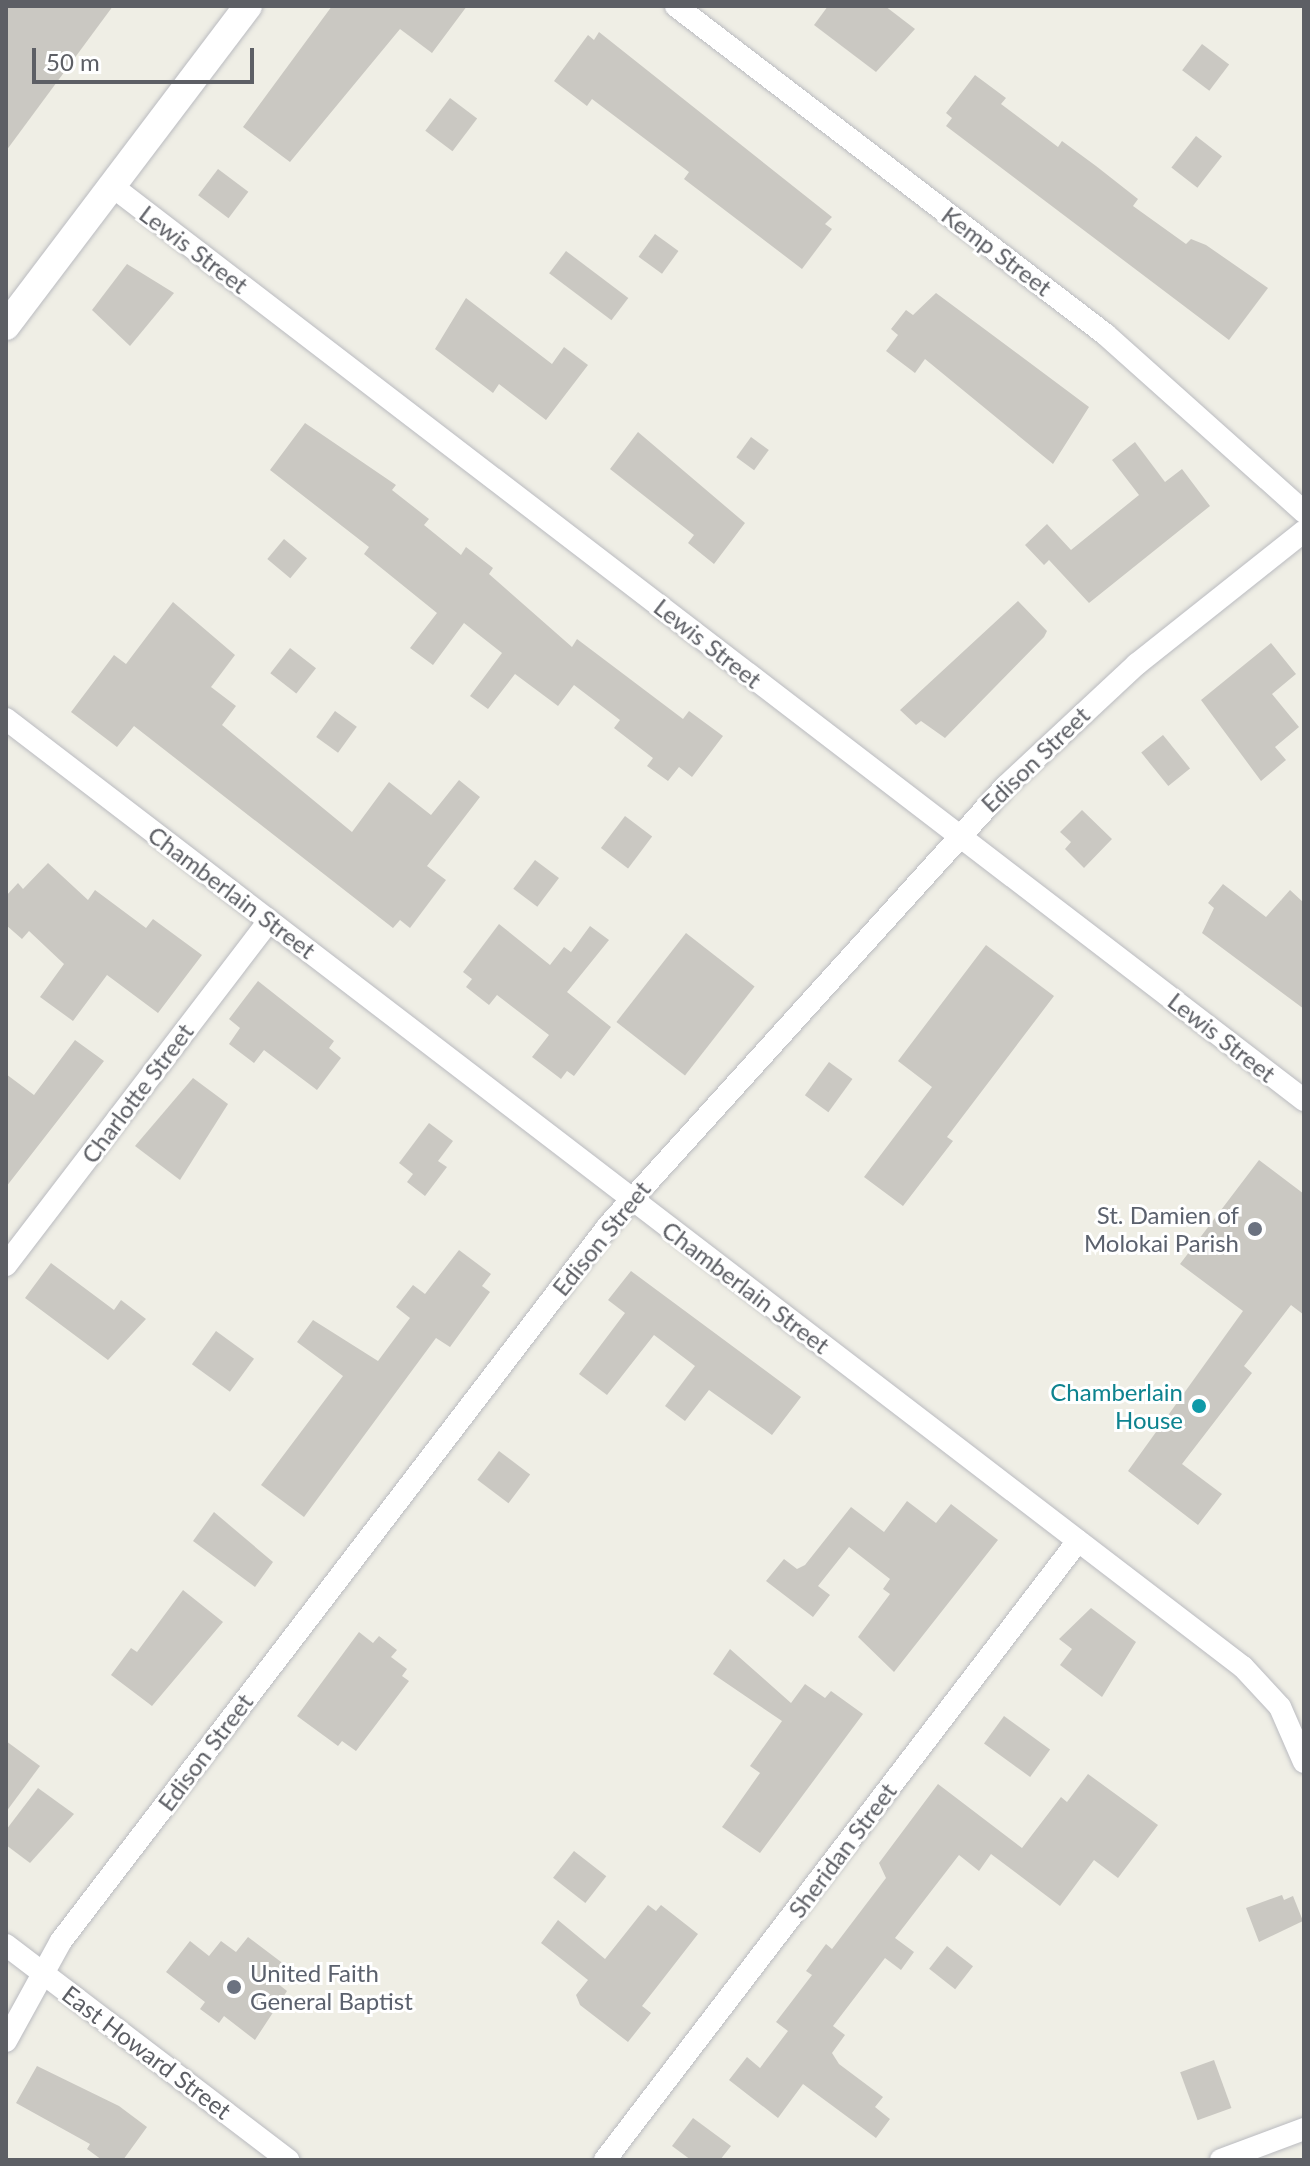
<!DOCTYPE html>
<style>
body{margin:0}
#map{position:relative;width:1310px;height:2166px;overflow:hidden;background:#efeee5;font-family:Lato,sans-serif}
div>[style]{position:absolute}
.building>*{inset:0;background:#cac8c2;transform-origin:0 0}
.roads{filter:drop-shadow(0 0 2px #babbc0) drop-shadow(0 0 2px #babbc0)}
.minor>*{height:22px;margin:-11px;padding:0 11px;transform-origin:11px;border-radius:11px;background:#fff}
.tertiary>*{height:28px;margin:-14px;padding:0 14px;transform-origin:14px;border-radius:14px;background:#fff}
.dots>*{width:22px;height:22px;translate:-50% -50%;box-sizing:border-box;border:4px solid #fff;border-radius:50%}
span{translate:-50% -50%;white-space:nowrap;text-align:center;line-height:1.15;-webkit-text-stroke:6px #fff;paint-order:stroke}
.street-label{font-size:24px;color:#5d5f65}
.worship-label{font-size:24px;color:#5b616d}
.right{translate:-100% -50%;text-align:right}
.left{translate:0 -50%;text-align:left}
.culture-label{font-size:24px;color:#0d838f}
.frame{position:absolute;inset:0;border:8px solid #5d5f65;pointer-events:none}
.scale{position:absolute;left:32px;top:48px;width:222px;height:36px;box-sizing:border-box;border:4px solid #5d5f65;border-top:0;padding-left:10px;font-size:24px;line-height:28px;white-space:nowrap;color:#5d5f65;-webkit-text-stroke:6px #fff;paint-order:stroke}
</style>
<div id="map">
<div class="building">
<div style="clip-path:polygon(6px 6px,113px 6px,6px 151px)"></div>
<div style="clip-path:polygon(332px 6px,467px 6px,432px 53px,400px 29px,290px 162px,243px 127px)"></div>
<div style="clip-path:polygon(828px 6px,885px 6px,915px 29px,876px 72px,814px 25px)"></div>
<div style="clip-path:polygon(599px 32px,832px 217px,825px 224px,832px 229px,802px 269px,684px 179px,689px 172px,592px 99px,587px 106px,554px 81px,588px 35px,594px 40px)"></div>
<div style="left:1202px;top:44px;width:34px;height:33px;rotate:37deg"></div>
<div style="clip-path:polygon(975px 75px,1006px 98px,1001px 104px,1058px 147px,1062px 141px,1096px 166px,1138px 199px,1133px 206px,1186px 244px,1191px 239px,1206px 245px,1268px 288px,1229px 340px,946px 126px,952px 118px,946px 113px)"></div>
<div style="left:450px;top:98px;width:34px;height:41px;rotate:37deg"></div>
<div style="left:1196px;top:136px;width:33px;height:40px;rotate:38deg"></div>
<div style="left:218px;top:169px;width:38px;height:33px;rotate:37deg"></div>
<div style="left:655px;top:234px;width:29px;height:28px;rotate:36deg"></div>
<div style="left:566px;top:251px;width:78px;height:28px;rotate:37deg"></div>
<div style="clip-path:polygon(127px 264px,174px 293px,130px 346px,92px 310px)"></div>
<div style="clip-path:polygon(936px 293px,1089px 407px,1053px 464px,925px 359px,915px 373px,886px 351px,898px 335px,891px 329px,906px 310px,913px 315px)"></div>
<div style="clip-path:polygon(466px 298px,552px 364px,564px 347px,588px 365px,546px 420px,499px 384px,493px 393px,435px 349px)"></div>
<div style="clip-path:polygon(305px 423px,396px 485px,392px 490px,429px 519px,424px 525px,461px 555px,466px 547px,493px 568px,489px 574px,572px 647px,577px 639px,683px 719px,689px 711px,723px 736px,692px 777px,679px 767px,668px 781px,647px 766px,653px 758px,614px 728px,620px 720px,574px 685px,558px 706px,515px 674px,488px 709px,470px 696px,502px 653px,464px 623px,433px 665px,410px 648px,437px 613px,364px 554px,369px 547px,270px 470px)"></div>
<div style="clip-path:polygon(638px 432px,745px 523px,714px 564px,688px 543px,694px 535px,610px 469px)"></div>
<div style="left:751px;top:437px;width:22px;height:25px;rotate:36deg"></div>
<div style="clip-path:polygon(1135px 442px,1165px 482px,1182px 469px,1210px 506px,1089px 603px,1049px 560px,1044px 565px,1025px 545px,1047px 524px,1071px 550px,1139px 495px,1112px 460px)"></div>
<div style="left:284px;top:539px;width:30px;height:26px;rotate:40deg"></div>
<div style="clip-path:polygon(1018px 601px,1047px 631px,1044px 637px,945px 738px,921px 721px,916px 725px,900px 710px)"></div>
<div style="clip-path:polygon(173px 602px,235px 655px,211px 687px,236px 706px,222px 725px,352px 832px,389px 782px,431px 815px,459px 780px,480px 797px,427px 866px,446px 880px,410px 928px,400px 920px,393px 928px,134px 726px,117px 747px,71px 712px,114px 655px,126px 664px)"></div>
<div style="clip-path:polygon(1271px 643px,1296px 674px,1272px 694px,1299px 727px,1275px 747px,1286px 760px,1261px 781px,1201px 700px)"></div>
<div style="left:290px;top:648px;width:33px;height:32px;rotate:38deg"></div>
<div style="left:335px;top:711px;width:27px;height:32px;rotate:36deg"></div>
<div style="left:1163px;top:735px;width:43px;height:28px;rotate:51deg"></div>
<div style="clip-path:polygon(1082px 810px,1112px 839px,1084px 868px,1065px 849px,1071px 842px,1060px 832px)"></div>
<div style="left:625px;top:816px;width:34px;height:40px;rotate:37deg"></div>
<div style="left:535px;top:860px;width:30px;height:36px;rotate:37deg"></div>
<div style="clip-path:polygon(48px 863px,88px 900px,95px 890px,146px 928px,153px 919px,202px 955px,158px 1013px,107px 975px,73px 1021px,40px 997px,64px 964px,29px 931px,22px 939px,6px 925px,6px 896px,18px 883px,23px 889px)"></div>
<div style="clip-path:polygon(1223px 884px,1266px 917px,1290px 890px,1304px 903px,1304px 1009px,1202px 933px,1214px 908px,1208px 903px)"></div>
<div style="clip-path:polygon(499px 924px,550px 965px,564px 947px,571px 952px,590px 926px,609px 940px,567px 992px,611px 1027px,574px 1076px,567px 1071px,561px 1079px,532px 1057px,549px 1035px,497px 995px,489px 1005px,466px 987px,472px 979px,463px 972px)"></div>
<div style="left:686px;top:933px;width:87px;height:113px;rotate:38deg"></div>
<div style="clip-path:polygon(986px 945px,1054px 996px,947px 1137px,953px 1141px,903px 1206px,864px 1177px,932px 1087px,898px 1061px)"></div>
<div style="clip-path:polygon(258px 981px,334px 1041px,329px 1048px,341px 1058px,317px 1090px,264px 1050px,254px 1063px,229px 1044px,240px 1028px,229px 1019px)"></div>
<div style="clip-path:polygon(75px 1040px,104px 1061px,6px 1187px,6px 1074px,34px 1095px)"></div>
<div style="left:829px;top:1062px;width:29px;height:41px;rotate:36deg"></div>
<div style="clip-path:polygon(193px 1078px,228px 1104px,180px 1180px,135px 1146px)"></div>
<div style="clip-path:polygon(429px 1123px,453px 1141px,438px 1161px,447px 1167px,425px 1196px,407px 1182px,413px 1174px,399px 1163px)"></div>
<div style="clip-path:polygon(1259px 1160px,1304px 1194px,1304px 1315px,1291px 1305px,1244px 1366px,1252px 1373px,1182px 1464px,1222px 1494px,1198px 1525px,1128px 1471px,1243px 1311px,1180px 1264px)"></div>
<div style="clip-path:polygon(459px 1250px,491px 1274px,482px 1286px,490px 1292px,450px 1347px,436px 1338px,304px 1517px,261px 1485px,343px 1376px,297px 1342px,313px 1320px,378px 1361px,410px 1318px,396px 1307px,413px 1285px,425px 1294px)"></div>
<div style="clip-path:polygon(51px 1263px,114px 1310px,121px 1300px,146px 1319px,108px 1360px,25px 1298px)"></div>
<div style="clip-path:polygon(631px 1271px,801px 1397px,772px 1435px,709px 1390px,685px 1421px,665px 1406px,695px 1366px,654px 1335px,607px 1395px,579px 1374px,625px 1313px,608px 1300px)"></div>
<div style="left:216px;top:1331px;width:47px;height:41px;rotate:36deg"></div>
<div style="left:499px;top:1451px;width:39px;height:36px;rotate:37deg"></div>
<div style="clip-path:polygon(907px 1501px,936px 1523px,951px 1504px,998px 1540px,894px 1672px,858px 1637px,890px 1594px,883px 1589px,890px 1579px,849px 1547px,818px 1586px,830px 1595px,813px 1617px,766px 1581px,784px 1559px,797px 1569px,805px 1565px,851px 1507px,884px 1532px)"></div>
<div style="clip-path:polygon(214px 1512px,273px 1562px,255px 1587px,193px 1541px)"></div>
<div style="clip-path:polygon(183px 1590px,223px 1622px,152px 1706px,111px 1675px,131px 1648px,137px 1652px)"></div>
<div style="clip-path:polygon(1091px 1608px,1136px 1642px,1102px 1697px,1060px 1665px,1072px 1649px,1059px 1639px)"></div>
<div style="clip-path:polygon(359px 1632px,373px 1643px,379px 1636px,397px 1650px,391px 1657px,407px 1669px,402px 1676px,409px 1681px,356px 1751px,342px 1741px,338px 1746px,297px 1716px)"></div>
<div style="clip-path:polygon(730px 1649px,791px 1703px,805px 1684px,825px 1698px,831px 1691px,863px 1714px,760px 1853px,722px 1827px,760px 1773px,750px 1766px,782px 1721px,713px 1674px)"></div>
<div style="left:1004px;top:1716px;width:57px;height:34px;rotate:36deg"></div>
<div style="clip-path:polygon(6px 1741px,40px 1766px,6px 1812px)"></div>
<div style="clip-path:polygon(1088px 1774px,1158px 1825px,1118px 1878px,1094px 1860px,1060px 1906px,991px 1854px,979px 1871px,959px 1855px,895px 1938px,914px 1952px,901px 1970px,885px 1958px,833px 2026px,845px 2035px,832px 2053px,839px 2064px,883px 2097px,875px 2107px,890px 2119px,876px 2138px,803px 2084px,778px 2118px,729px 2080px,747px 2057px,760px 2068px,788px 2031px,776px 2022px,812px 1975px,806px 1971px,826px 1944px,832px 1949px,886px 1878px,879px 1863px,938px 1784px,1022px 1848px,1061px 1797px,1067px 1802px)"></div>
<div style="clip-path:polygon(38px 1788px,74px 1814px,30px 1863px,6px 1845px,6px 1830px)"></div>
<div style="left:574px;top:1851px;width:41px;height:34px;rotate:38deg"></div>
<div style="clip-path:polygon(1282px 1895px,1284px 1900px,1293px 1896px,1303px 1921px,1259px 1942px,1246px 1908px)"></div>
<div style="clip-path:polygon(648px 1905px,656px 1911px,661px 1905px,698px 1934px,642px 2006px,651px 2013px,628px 2042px,580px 2005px,576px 1995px,588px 1980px,541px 1943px,558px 1920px,605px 1959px)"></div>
<div style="clip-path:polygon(248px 1937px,289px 1968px,277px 1983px,287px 1991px,255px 2040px,224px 2016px,219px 2023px,200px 2009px,205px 2002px,166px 1972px,190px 1941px,209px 1956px,221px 1941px,236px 1952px)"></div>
<div style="left:947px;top:1946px;width:33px;height:29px;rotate:38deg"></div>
<div style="left:1214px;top:2060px;width:51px;height:36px;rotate:70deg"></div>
<div style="clip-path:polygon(37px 2066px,119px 2106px,147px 2127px,123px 2160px,102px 2160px,87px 2149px,90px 2144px,16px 2103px)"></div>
<div style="clip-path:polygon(693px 2118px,731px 2146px,720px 2160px,691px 2160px,672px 2146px)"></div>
</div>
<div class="roads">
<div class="minor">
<div style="left:676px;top:6px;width:540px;rotate:37.4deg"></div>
<div style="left:1105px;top:334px;width:267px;rotate:41.8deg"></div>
<div style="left:112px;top:186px;width:1502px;rotate:37.48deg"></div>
<div style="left:6px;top:719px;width:1558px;rotate:37.47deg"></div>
<div style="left:1243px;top:1667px;width:54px;rotate:47.2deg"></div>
<div style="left:1280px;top:1707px;width:60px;rotate:66.4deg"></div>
<div style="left:6px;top:1265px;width:433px;rotate:-52.6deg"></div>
<div style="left:6px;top:1945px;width:355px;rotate:37.3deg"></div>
<div style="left:6px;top:2041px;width:114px;rotate:-61.2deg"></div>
<div style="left:61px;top:1941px;width:900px;rotate:-52.58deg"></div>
<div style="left:608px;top:1226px;width:593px;rotate:-47.87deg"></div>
<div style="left:1006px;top:786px;width:179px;rotate:-43deg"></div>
<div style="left:1137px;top:664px;width:213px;rotate:-38.5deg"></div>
<div style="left:605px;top:2160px;width:779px;rotate:-52.62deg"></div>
<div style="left:1221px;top:2160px;width:89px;rotate:-20.5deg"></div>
</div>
<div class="tertiary">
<div style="left:6px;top:326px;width:401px;rotate:-52.9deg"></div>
</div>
</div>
<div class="dots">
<div style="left:1255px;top:1229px;background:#6b7280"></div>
<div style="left:1199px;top:1406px;background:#0f9aa8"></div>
<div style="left:234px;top:1987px;background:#6b7280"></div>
</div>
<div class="street-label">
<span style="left:194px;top:249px;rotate:37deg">Lewis Street</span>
<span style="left:997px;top:251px;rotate:37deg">Kemp Street</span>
<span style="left:708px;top:643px;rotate:38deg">Lewis Street</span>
<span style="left:1035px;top:759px;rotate:-44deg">Edison Street</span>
<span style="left:232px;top:892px;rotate:37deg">Chamberlain Street</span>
<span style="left:1222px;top:1037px;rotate:38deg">Lewis Street</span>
<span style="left:137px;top:1093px;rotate:-53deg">Charlotte Street</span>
<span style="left:601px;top:1238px;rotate:-51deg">Edison Street</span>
<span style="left:746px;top:1287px;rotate:37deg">Chamberlain Street</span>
<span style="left:205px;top:1752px;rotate:-53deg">Edison Street</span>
<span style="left:842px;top:1850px;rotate:-53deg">Sheridan Street</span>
<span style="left:147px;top:2052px;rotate:37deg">East Howard Street</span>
</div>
<div class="worship-label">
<span class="right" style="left:1239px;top:1229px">St. Damien of<br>Molokai Parish</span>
<span class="left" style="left:250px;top:1987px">United Faith<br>General Baptist</span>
</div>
<div class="culture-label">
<span class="right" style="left:1183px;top:1406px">Chamberlain<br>House</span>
</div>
<div class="frame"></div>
<div class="scale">50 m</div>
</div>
